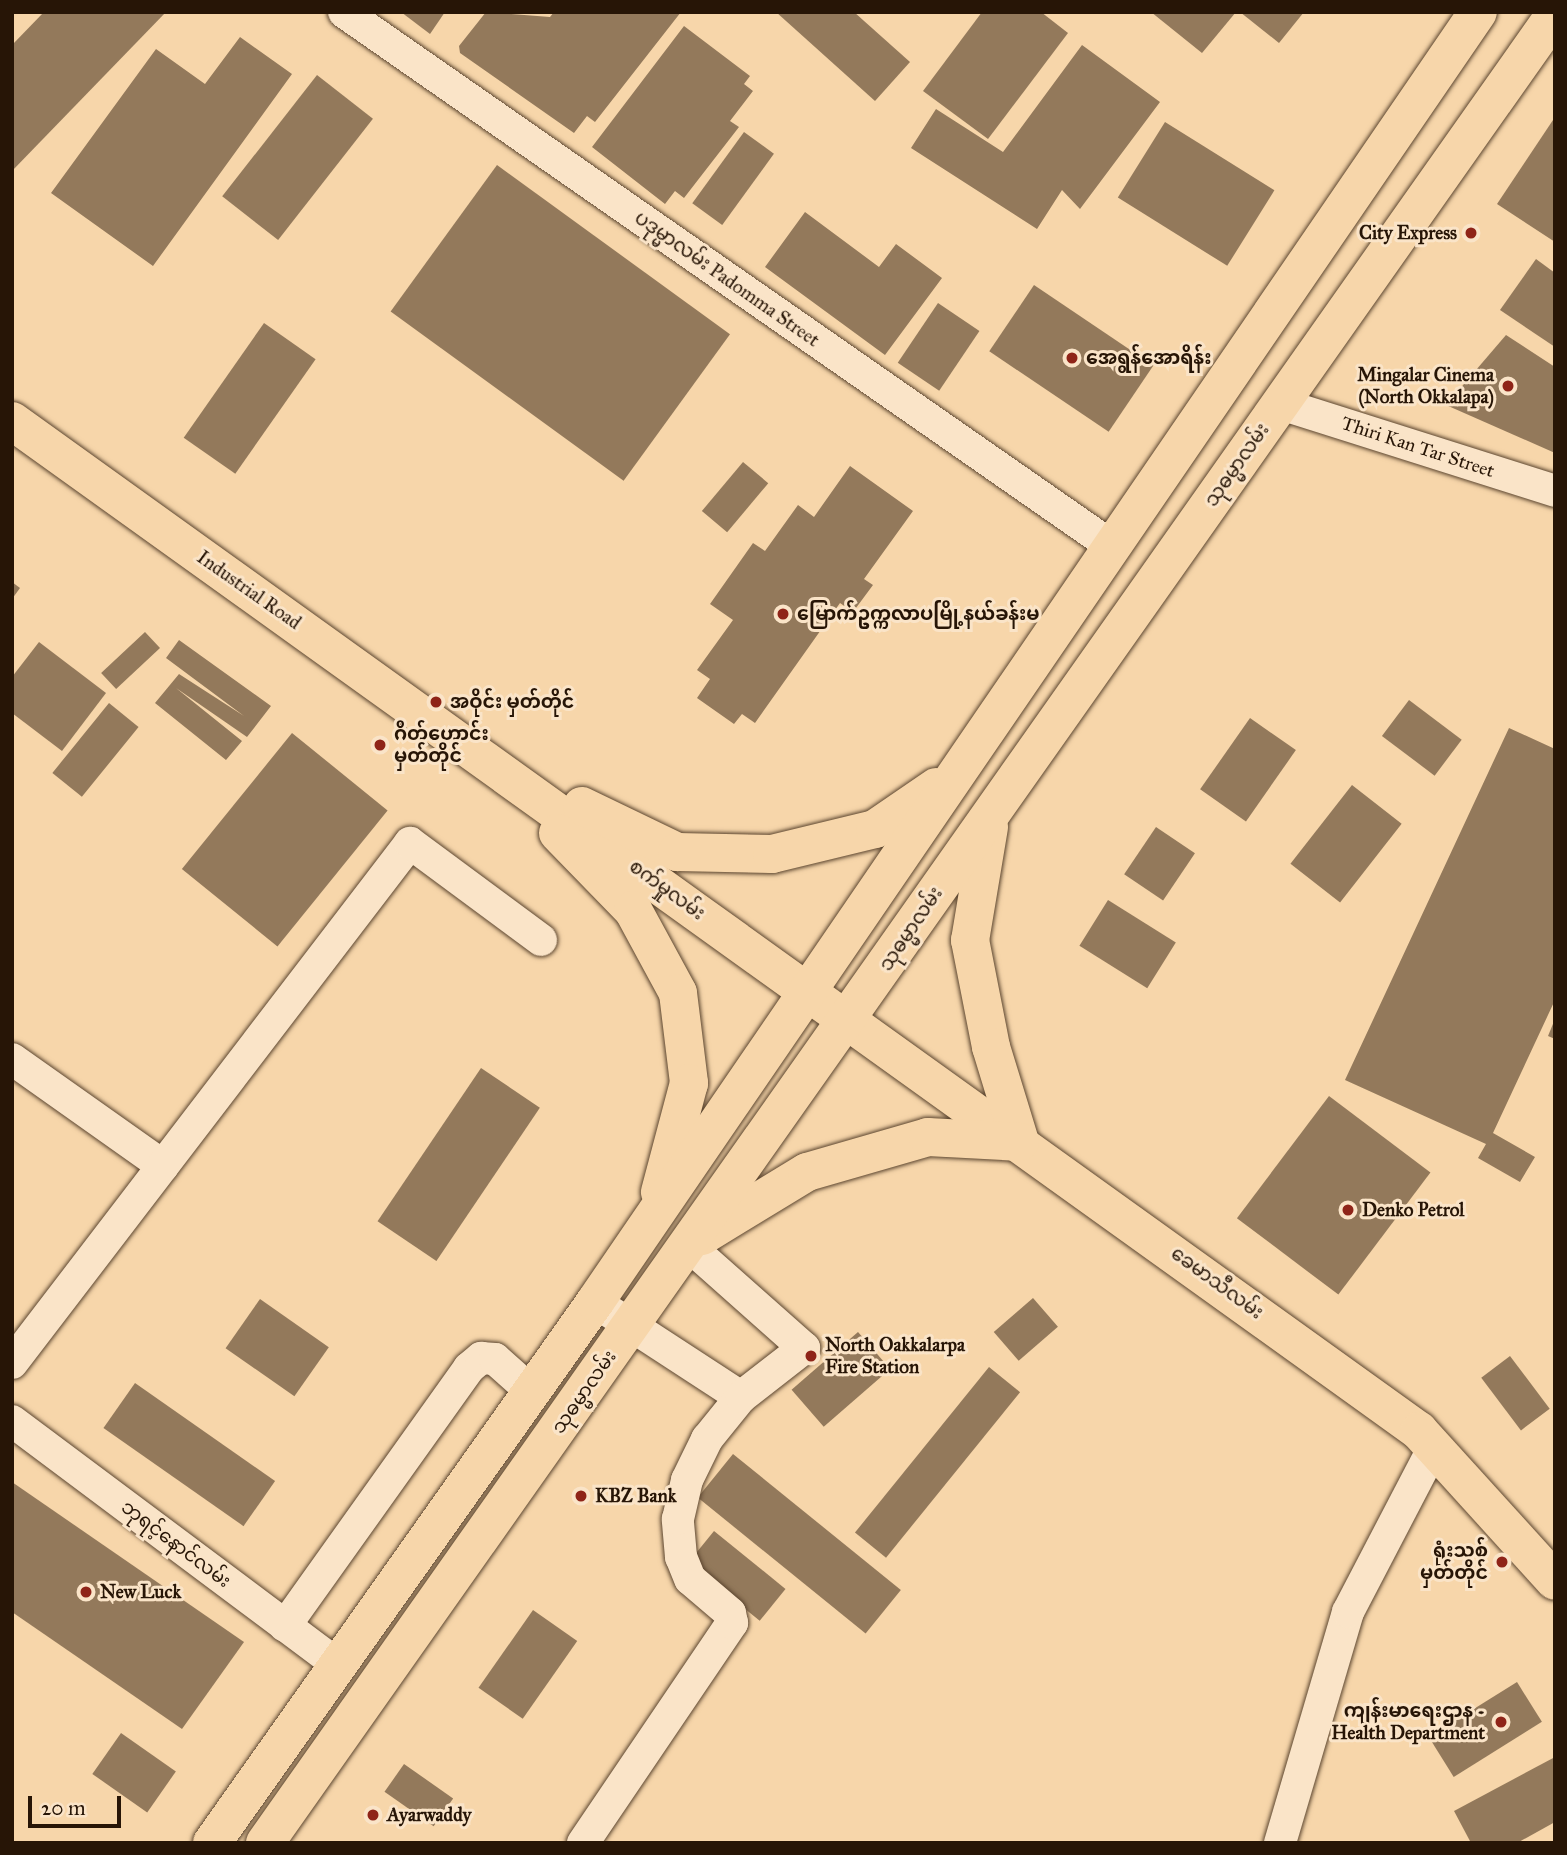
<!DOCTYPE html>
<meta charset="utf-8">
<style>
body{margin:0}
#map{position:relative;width:1567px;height:1855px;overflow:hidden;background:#f7d6aa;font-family:"IM FELL Great Primer","Noto Sans Myanmar",serif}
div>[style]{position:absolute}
.building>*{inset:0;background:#93795b;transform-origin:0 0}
.roads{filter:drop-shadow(0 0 2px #5b452f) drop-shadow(0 0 2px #5b452f)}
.minor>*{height:32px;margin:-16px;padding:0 16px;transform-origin:16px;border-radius:16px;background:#fae4c8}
.major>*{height:38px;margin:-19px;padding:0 19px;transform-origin:19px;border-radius:19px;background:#f7d6aa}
.dots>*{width:19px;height:19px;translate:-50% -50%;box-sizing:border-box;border:4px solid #fae4c8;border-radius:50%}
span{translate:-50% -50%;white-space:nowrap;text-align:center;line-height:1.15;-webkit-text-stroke:6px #fae4c8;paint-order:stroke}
.poi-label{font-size:19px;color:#271506;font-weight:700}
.right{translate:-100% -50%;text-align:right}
.left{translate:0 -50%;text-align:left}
.street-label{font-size:19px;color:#271506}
.frame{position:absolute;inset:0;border:14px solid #271506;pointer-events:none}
.scale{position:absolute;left:28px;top:1796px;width:93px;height:32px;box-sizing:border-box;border:4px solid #271506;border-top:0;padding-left:9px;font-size:21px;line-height:24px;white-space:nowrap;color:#271506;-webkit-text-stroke:5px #fae4c8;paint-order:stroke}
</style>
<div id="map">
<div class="building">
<div style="clip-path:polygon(44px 12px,166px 12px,12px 171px,12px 45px)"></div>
<div style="clip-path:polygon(401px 12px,445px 12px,430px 34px)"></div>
<div style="clip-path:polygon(486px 12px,550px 17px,554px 12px,681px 12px,595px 122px,587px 116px,574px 133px,460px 53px,459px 46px)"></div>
<div style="clip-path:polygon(776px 12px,854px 12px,910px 62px,875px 101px)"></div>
<div style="clip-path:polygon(982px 12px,1041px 12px,1068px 33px,988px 139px,923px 91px)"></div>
<div style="clip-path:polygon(1151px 12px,1236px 12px,1202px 53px)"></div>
<div style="clip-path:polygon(1240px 12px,1304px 12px,1279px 43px)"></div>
<div style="clip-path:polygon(684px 26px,750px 76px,744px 84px,753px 91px,730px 121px,739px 127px,684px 198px,675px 191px,665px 204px,592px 147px)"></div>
<div style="clip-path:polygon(240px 37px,292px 74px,153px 266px,51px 193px,156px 49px,205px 84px)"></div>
<div style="clip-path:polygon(1082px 45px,1160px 102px,1080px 209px,1062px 190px,1037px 229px,911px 148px,936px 109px,1003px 152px)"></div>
<div style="left:317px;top:75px;width:71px;height:154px;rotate:38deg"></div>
<div style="clip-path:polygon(1555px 117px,1555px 242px,1497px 204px)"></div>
<div style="left:1165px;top:122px;width:129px;height:89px;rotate:32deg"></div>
<div style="left:744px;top:132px;width:37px;height:88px;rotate:36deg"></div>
<div style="left:497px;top:165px;width:288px;height:181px;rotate:36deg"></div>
<div style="clip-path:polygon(805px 212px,879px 267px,896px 244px,942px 278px,885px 355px,765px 267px)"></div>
<div style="clip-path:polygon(1536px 259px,1555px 273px,1555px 347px,1500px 310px)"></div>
<div style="left:1034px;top:285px;width:144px;height:80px;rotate:34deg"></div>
<div style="left:938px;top:303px;width:50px;height:72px;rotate:34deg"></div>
<div style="left:264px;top:323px;width:63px;height:140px;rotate:35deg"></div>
<div style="clip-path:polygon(1506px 335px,1555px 367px,1555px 453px,1446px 405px)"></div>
<div style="left:743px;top:462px;width:33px;height:64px;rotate:40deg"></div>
<div style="clip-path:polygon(850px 466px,913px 511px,864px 579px,873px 585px,853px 612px,840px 603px,755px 723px,742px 714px,734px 724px,697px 698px,710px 679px,697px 670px,733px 620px,710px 604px,753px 543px,765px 551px,798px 505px,814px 517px)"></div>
<div style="clip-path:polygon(12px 582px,20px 588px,12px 599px)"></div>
<div style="left:145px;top:632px;width:22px;height:60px;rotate:47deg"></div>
<div style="clip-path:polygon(179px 640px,271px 706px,247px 737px,176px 688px,242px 741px,226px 760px,155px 703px,179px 674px,244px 716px,166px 658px)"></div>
<div style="clip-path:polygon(39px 642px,106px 693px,62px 751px,12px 713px,12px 677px)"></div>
<div style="left:1409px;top:700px;width:66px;height:45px;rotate:37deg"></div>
<div style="left:109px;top:703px;width:38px;height:90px;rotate:39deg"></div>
<div style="left:1250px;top:718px;width:56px;height:87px;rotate:35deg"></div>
<div style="clip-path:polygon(1509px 728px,1555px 749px,1555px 1000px,1493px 1133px,1535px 1157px,1520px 1182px,1478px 1158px,1486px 1144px,1345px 1080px)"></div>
<div style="left:292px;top:733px;width:123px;height:175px;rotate:39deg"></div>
<div style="left:1352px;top:785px;width:63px;height:100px;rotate:38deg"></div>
<div style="left:1156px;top:827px;width:47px;height:57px;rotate:34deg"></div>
<div style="left:1108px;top:900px;width:80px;height:54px;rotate:32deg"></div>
<div style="clip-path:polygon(1555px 1019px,1555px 1039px,1548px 1036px)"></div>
<div style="left:481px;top:1068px;width:71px;height:185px;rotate:34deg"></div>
<div style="left:1329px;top:1096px;width:127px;height:153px;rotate:37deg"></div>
<div style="left:1033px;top:1298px;width:38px;height:52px;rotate:49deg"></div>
<div style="left:260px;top:1299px;width:84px;height:60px;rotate:35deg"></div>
<div style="left:858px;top:1332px;width:49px;height:88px;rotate:49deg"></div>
<div style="left:1510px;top:1356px;width:66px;height:36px;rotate:53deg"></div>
<div style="left:989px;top:1367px;width:40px;height:213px;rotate:39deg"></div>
<div style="left:135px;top:1383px;width:171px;height:55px;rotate:35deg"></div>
<div style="left:733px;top:1454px;width:216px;height:56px;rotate:39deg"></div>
<div style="clip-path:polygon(12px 1482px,244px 1642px,182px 1729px,12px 1612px)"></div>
<div style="left:714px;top:1531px;width:92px;height:41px;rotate:39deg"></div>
<div style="left:533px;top:1610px;width:54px;height:95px;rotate:35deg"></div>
<div style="left:1517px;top:1682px;width:47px;height:104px;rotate:58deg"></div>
<div style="left:121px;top:1733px;width:67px;height:50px;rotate:35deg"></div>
<div style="clip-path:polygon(1555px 1757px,1555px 1822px,1517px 1843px,1471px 1843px,1454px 1811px)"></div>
<div style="left:404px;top:1764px;width:60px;height:34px;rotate:35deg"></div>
</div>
<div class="roads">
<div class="minor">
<div style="left:344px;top:12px;width:933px;rotate:34.83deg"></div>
<div style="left:1281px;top:404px;width:287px;rotate:17.6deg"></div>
<div style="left:12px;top:1059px;width:185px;rotate:35.3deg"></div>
<div style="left:595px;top:1302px;width:174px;rotate:33.1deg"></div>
<div style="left:12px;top:1363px;width:655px;rotate:-52.57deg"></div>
<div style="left:410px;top:843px;width:163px;rotate:36.5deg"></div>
<div style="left:12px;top:1421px;width:409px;rotate:36.8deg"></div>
<div style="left:285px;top:1626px;width:317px;rotate:-54.5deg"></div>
<div style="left:469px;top:1368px;width:16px;rotate:-40deg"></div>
<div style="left:481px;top:1358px;width:14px;rotate:4deg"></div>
<div style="left:495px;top:1359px;width:50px;rotate:41.7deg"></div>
<div style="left:583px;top:1843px;width:266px;rotate:-55.9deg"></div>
<div style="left:732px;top:1623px;width:10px;rotate:-101deg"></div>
<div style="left:730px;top:1613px;width:52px;rotate:-139.6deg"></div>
<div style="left:690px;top:1579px;width:24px;rotate:-112deg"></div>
<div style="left:681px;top:1557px;width:38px;rotate:-95deg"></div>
<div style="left:678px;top:1519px;width:40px;rotate:-77deg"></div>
<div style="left:687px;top:1480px;width:46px;rotate:-64deg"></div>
<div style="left:707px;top:1439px;width:54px;rotate:-51deg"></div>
<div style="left:741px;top:1397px;width:80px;rotate:-37.9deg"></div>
<div style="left:804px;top:1348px;width:155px;rotate:-138.4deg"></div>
<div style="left:1280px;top:1843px;width:241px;rotate:-73.6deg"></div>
<div style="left:1348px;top:1612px;width:186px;rotate:-62.5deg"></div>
</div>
<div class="major">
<div style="left:12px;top:421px;width:1732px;rotate:35.67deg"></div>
<div style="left:1419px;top:1431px;width:202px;rotate:47.8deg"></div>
<div style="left:582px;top:806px;width:106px;rotate:25.8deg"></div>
<div style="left:677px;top:852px;width:95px;rotate:1.2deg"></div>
<div style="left:772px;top:854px;width:106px;rotate:-13.6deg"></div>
<div style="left:875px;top:829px;width:74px;rotate:-34.5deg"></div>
<div style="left:989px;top:827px;width:115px;rotate:99.5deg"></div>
<div style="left:970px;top:940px;width:109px;rotate:78.9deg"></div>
<div style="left:991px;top:1047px;width:99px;rotate:73deg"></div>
<div style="left:558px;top:833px;width:107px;rotate:45.8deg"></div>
<div style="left:633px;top:910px;width:94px;rotate:61.5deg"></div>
<div style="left:678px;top:993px;width:91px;rotate:83deg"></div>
<div style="left:689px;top:1083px;width:113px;rotate:104.9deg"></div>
<div style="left:702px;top:1236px;width:123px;rotate:-31.4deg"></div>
<div style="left:807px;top:1172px;width:126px;rotate:-16.1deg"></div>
<div style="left:928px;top:1137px;width:92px;rotate:3.1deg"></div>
<div style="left:212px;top:1843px;width:663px;rotate:-54.7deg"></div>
<div style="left:595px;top:1302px;width:1563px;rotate:-55.61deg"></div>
<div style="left:265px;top:1843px;width:2238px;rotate:-54.8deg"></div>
</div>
</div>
<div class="dots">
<div style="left:1471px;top:233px;background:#8f2418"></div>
<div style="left:1072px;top:358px;background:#8f2418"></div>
<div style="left:1508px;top:386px;background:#8f2418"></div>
<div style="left:783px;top:614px;background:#8f2418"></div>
<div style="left:436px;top:702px;background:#8f2418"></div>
<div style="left:380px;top:745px;background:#8f2418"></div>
<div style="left:1348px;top:1210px;background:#8f2418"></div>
<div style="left:811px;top:1356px;background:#8f2418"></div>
<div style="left:581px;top:1496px;background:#8f2418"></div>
<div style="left:1502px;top:1562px;background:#8f2418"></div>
<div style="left:86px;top:1592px;background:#8f2418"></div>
<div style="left:1501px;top:1722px;background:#8f2418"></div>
<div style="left:373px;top:1815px;background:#8f2418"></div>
</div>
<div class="poi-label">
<span class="right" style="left:1457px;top:233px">City Express</span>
<span class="left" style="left:1086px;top:358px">အေရွန်အောရိန်း</span>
<span class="right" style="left:1494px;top:386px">Mingalar Cinema<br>(North Okkalapa)</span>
<span class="left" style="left:797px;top:614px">မြောက်ဥက္ကလာပမြို့နယ်ခန်းမ</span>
<span class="left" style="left:450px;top:702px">အဝိုင်း မှတ်တိုင်</span>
<span class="left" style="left:394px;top:745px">ဂိတ်ဟောင်း<br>မှတ်တိုင်</span>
<span class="left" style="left:1362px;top:1210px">Denko Petrol</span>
<span class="left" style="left:825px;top:1356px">North Oakkalarpa<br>Fire Station</span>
<span class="left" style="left:595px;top:1496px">KBZ Bank</span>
<span class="right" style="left:1488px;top:1562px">ရုံးသစ်<br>မှတ်တိုင်</span>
<span class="left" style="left:100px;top:1592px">New Luck</span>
<span class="right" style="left:1485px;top:1722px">ကျန်းမာရေးဌာန -<br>Health Department</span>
<span class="left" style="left:387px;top:1815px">Ayarwaddy</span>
</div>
<div class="street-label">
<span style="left:727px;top:279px;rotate:35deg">ပဒုမ္မာလမ်း Padomma Street</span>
<span style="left:1418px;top:447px;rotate:18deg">Thiri Kan Tar Street</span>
<span style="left:1237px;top:465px;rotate:-55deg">သုဓမ္မာလမ်း</span>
<span style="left:249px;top:590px;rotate:35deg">Industrial Road</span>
<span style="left:667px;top:890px;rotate:36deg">စက်မှုလမ်း</span>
<span style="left:911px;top:929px;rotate:-56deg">သုဓမ္မာလမ်း</span>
<span style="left:1217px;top:1283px;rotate:36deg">ခေမာသီလမ်း</span>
<span style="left:584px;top:1392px;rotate:-55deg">သုဓမ္မာလမ်း</span>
<span style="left:176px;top:1544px;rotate:37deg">ဘုရင့်နောင်လမ်း</span>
</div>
<div class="frame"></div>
<div class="scale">20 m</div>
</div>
